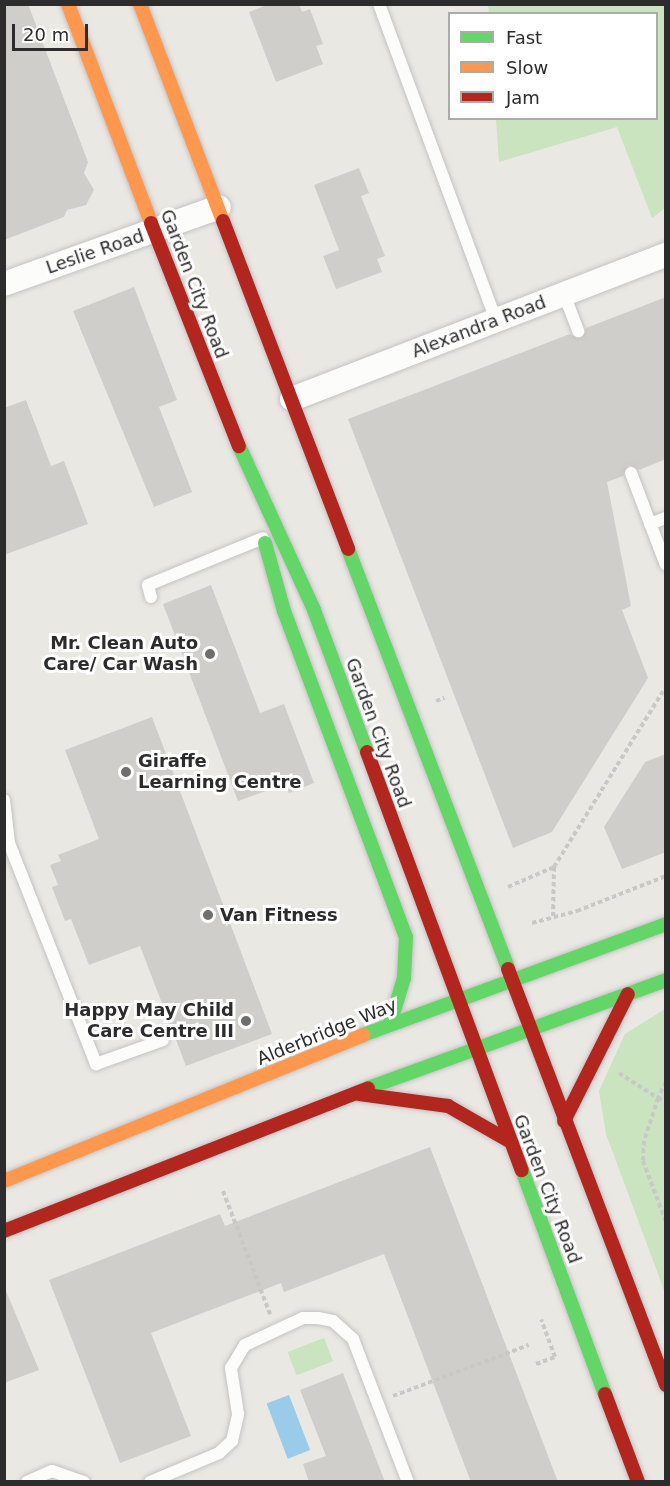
<!DOCTYPE html>
<style>
body{margin:0}
#map{position:relative;width:670px;height:1486px;overflow:hidden;background:#eae8e3;font-family:"DejaVu Sans",sans-serif}
div>[style]{position:absolute}
.green>*{inset:0;background:#c9e4be;transform-origin:0 0}
.water>*{inset:0;background:#9acbe8;transform-origin:0 0}
.building>*{inset:0;background:#cfceca}
.path>*{height:4px;margin-top:-2px;transform-origin:0;background:repeating-linear-gradient(90deg,#c8c8c7 0 4.5px,transparent 0 7.5px)}
.roads{filter:drop-shadow(0 0 2px #c4c3c3) drop-shadow(0 0 2px #c4c3c3)}
.lane>*{height:12px;margin:-6px;padding:0 6px;transform-origin:6px;border-radius:6px;background:#fcfcfb}
.street>*{height:24px;margin:-12px;padding:0 12px;transform-origin:12px;border-radius:12px;background:#fcfcfb}
.fast>*{height:14px;margin:-7px;padding:0 7px;transform-origin:7px;border-radius:7px;background:#63d668}
.slow>*{height:14px;margin:-7px;padding:0 7px;transform-origin:7px;border-radius:7px;background:#ff974d}
.jam>*{height:14px;margin:-7px;padding:0 7px;transform-origin:7px;border-radius:7px;background:#b3261e}
.dots>*{width:16px;height:16px;translate:-50% -50%;box-sizing:border-box;border:3px solid #fff;border-radius:50%}
span{translate:-50% -50%;white-space:nowrap;text-align:center;line-height:1.15;-webkit-text-stroke:6px #fff;paint-order:stroke}
.street-label{font-size:18px;color:#2c2c2c}
.poi-label{font-size:18px;color:#2c2c2c;font-weight:700}
.right{translate:-100% -50%;text-align:right}
.left{translate:0 -50%;text-align:left}
.frame{position:absolute;inset:0;border:6px solid #2c2c2c;pointer-events:none}
.legend{position:absolute;left:448px;top:12px;width:210px;height:108px;box-sizing:border-box;background:#fff;border:2px solid #ababab;margin:0;padding:8px 10px;list-style:none;font-size:18px;color:#2c2c2c}
.legend li{display:flex;align-items:center;gap:12px;height:30px}
.legend b{width:30px;border:2px solid #ababab}
.scale{position:absolute;left:12px;top:24px;width:76px;height:27px;box-sizing:border-box;border:3px solid #2c2c2c;border-top:0;padding-left:8px;font-size:18px;line-height:21px;white-space:nowrap;color:#2c2c2c;-webkit-text-stroke:4px #fff;paint-order:stroke}
</style>
<div id="map">
<div class="green">
<div style="clip-path:polygon(488px 5px,665px 5px,665px 208px,652px 218px,617px 127px,499px 162px,496px 119px,656px 118px,656px 14px,489px 13px)"></div>
<div style="clip-path:polygon(665px 1009px,665px 1293px,606px 1134px,599px 1091px,625px 1034px)"></div>
<div style="left:324px;top:1338px;width:25px;height:39px;rotate:69deg"></div>
</div>
<div class="water">
<div style="left:289px;top:1395px;width:59px;height:24px;rotate:69deg"></div>
</div>
<div class="building">
<div style="clip-path:polygon(4px 4px,28px 4px,88px 162px,84px 173px,94px 190px,86px 205px,67px 210px,64px 217px,4px 240px)"></div>
<div style="clip-path:polygon(269px 4px,299px 4px,302px 12px,310px 9px,323px 44px,316px 46px,323px 64px,276px 82px,249px 12px)"></div>
<div style="clip-path:polygon(359px 168px,369px 193px,361px 196px,385px 256px,377px 259px,382px 272px,336px 289px,323px 256px,339px 250px,314px 185px)"></div>
<div style="clip-path:polygon(134px 287px,177px 400px,159px 407px,192px 492px,154px 507px,73px 311px)"></div>
<div style="clip-path:polygon(666px 297px,666px 459px,639px 470px,629px 465px,623px 476px,607px 482px,631px 606px,622px 610px,648px 678px,552px 832px,513px 848px,348px 419px,570px 334px,581px 338px,586px 328px)"></div>
<div style="clip-path:polygon(26px 400px,51px 466px,64px 461px,88px 524px,4px 555px,4px 408px)"></div>
<div style="clip-path:polygon(211px 585px,260px 713px,284px 704px,314px 783px,289px 793px,285px 784px,238px 801px,163px 604px)"></div>
<div style="clip-path:polygon(152px 717px,272px 1034px,186px 1066px,140px 946px,89px 965px,71px 919px,65px 921px,52px 887px,58px 885px,50px 865px,61px 861px,58px 855px,99px 839px,65px 750px)"></div>
<div style="clip-path:polygon(666px 754px,666px 852px,622px 869px,604px 827px,645px 762px)"></div>
<div style="clip-path:polygon(430px 1147px,558px 1482px,471px 1482px,384px 1254px,284px 1292px,281px 1283px,151px 1333px,191px 1436px,120px 1463px,49px 1280px,220px 1214px,225px 1226px)"></div>
<div style="clip-path:polygon(4px 1286px,39px 1370px,4px 1383px)"></div>
<div style="clip-path:polygon(343px 1373px,385px 1482px,309px 1482px,303px 1464px,326px 1456px,300px 1390px)"></div>
</div>
<div class="path">
<div style="left:436px;top:701px;width:9px;rotate:-21deg"></div>
<div style="left:554px;top:867px;width:207px;rotate:-58.2deg"></div>
<div style="left:508px;top:887px;width:50px;rotate:-23.5deg"></div>
<div style="left:554px;top:867px;width:50px;rotate:91.1deg"></div>
<div style="left:532px;top:923px;width:47px;rotate:-14.9deg"></div>
<div style="left:577px;top:911px;width:96px;rotate:-21.5deg"></div>
<div style="left:619px;top:1073px;width:46px;rotate:32.7deg"></div>
<div style="left:658px;top:1098px;width:45px;rotate:108deg"></div>
<div style="left:644px;top:1141px;width:20px;rotate:93deg"></div>
<div style="left:643px;top:1161px;width:65px;rotate:69.3deg"></div>
<div style="left:666px;top:1082px;width:18px;rotate:117deg"></div>
<div style="left:658px;top:1098px;width:9px;rotate:27deg"></div>
<div style="left:223px;top:1191px;width:132px;rotate:69.1deg"></div>
<div style="left:536px;top:1364px;width:20px;rotate:-20deg"></div>
<div style="left:555px;top:1357px;width:40px;rotate:-110.2deg"></div>
<div style="left:393px;top:1396px;width:145px;rotate:-20.6deg"></div>
</div>
<div class="roads">
<div class="lane">
<div style="left:379px;top:4px;width:337px;rotate:69.7deg"></div>
<div style="left:564px;top:294px;width:40px;rotate:69deg"></div>
<div style="left:631px;top:473px;width:98px;rotate:69.2deg"></div>
<div style="left:650px;top:524px;width:17px;rotate:-21deg"></div>
<div style="left:151px;top:597px;width:12px;rotate:-104deg"></div>
<div style="left:148px;top:585px;width:124px;rotate:-22.2deg"></div>
<div style="left:4px;top:800px;width:43px;rotate:83.4deg"></div>
<div style="left:9px;top:843px;width:238px;rotate:68.5deg"></div>
<div style="left:96px;top:1064px;width:71px;rotate:-19.7deg"></div>
<div style="left:27px;top:1482px;width:27px;rotate:-24deg"></div>
<div style="left:52px;top:1471px;width:34px;rotate:19deg"></div>
<div style="left:150px;top:1482px;width:75px;rotate:-22.8deg"></div>
<div style="left:219px;top:1453px;width:18px;rotate:-43deg"></div>
<div style="left:232px;top:1441px;width:28px;rotate:-77deg"></div>
<div style="left:238px;top:1414px;width:47px;rotate:-98.7deg"></div>
<div style="left:231px;top:1368px;width:27px;rotate:-59deg"></div>
<div style="left:245px;top:1345px;width:64px;rotate:-25deg"></div>
<div style="left:303px;top:1318px;width:15px"></div>
<div style="left:318px;top:1318px;width:15px;rotate:11deg"></div>
<div style="left:333px;top:1321px;width:27px;rotate:42deg"></div>
<div style="left:353px;top:1339px;width:153px;rotate:69deg"></div>
</div>
<div class="street">
<div style="left:4px;top:284px;width:228px;rotate:-19.7deg"></div>
<div style="left:292px;top:399px;width:401px;rotate:-21.1deg"></div>
</div>
<div class="fast">
<div style="left:239px;top:446px;width:180px;rotate:65.4deg"></div>
<div style="left:314px;top:610px;width:152px;rotate:69.5deg"></div>
<div style="left:265px;top:543px;width:71px;rotate:74.4deg"></div>
<div style="left:284px;top:611px;width:348px;rotate:69.5deg"></div>
<div style="left:406px;top:937px;width:41px;rotate:92.8deg"></div>
<div style="left:404px;top:978px;width:48px;rotate:106.9deg"></div>
<div style="left:348px;top:549px;width:449px;rotate:69.1deg"></div>
<div style="left:363px;top:1035px;width:323px;rotate:-20.1deg"></div>
<div style="left:368px;top:1088px;width:317px;rotate:-19.9deg"></div>
<div style="left:522px;top:1170px;width:239px;rotate:69.7deg"></div>
</div>
<div class="slow">
<div style="left:68px;top:4px;width:234px;rotate:69.2deg"></div>
<div style="left:140px;top:4px;width:232px;rotate:69.1deg"></div>
<div style="left:4px;top:1181px;width:388px;rotate:-22.1deg"></div>
</div>
<div class="jam">
<div style="left:223px;top:221px;width:351px;rotate:69.1deg"></div>
<div style="left:151px;top:223px;width:240px;rotate:68.5deg"></div>
<div style="left:367px;top:752px;width:446px;rotate:69.7deg"></div>
<div style="left:508px;top:969px;width:445px;rotate:69.2deg"></div>
<div style="left:359px;top:1094px;width:90px;rotate:7.7deg"></div>
<div style="left:448px;top:1106px;width:70px;rotate:29.8deg"></div>
<div style="left:564px;top:1121px;width:142px;rotate:-63.3deg"></div>
<div style="left:4px;top:1231px;width:391px;rotate:-21.4deg"></div>
<div style="left:605px;top:1394px;width:94px;rotate:69.4deg"></div>
</div>
</div>
<div class="dots">
<div style="left:210px;top:654px;background:#6e6e6c"></div>
<div style="left:126px;top:772px;background:#6e6e6c"></div>
<div style="left:208px;top:915px;background:#6e6e6c"></div>
<div style="left:246px;top:1021px;background:#6e6e6c"></div>
</div>
<div class="street-label">
<span style="left:95px;top:252px;rotate:-19deg">Leslie Road</span>
<span style="left:194px;top:284px;rotate:69deg">Garden City Road</span>
<span style="left:479px;top:327px;rotate:-21deg">Alexandra Road</span>
<span style="left:378px;top:733px;rotate:70deg">Garden City Road</span>
<span style="left:327px;top:1032px;rotate:-22deg">Alderbridge Way</span>
<span style="left:547px;top:1189px;rotate:69deg">Garden City Road</span>
</div>
<div class="poi-label">
<span class="right" style="left:198px;top:654px">Mr. Clean Auto<br>Care/ Car Wash</span>
<span class="left" style="left:138px;top:772px">Giraffe<br>Learning Centre</span>
<span class="left" style="left:220px;top:915px">Van Fitness</span>
<span class="right" style="left:234px;top:1021px">Happy May Child<br>Care Centre III</span>
</div>
<div class="frame"></div>
<ul class="legend">
<li><b style="height:8px;background:#63d668"></b>Fast</li>
<li><b style="height:8px;background:#ff974d"></b>Slow</li>
<li><b style="height:8px;background:#b3261e"></b>Jam</li>
</ul>
<div class="scale">20 m</div>
</div>
